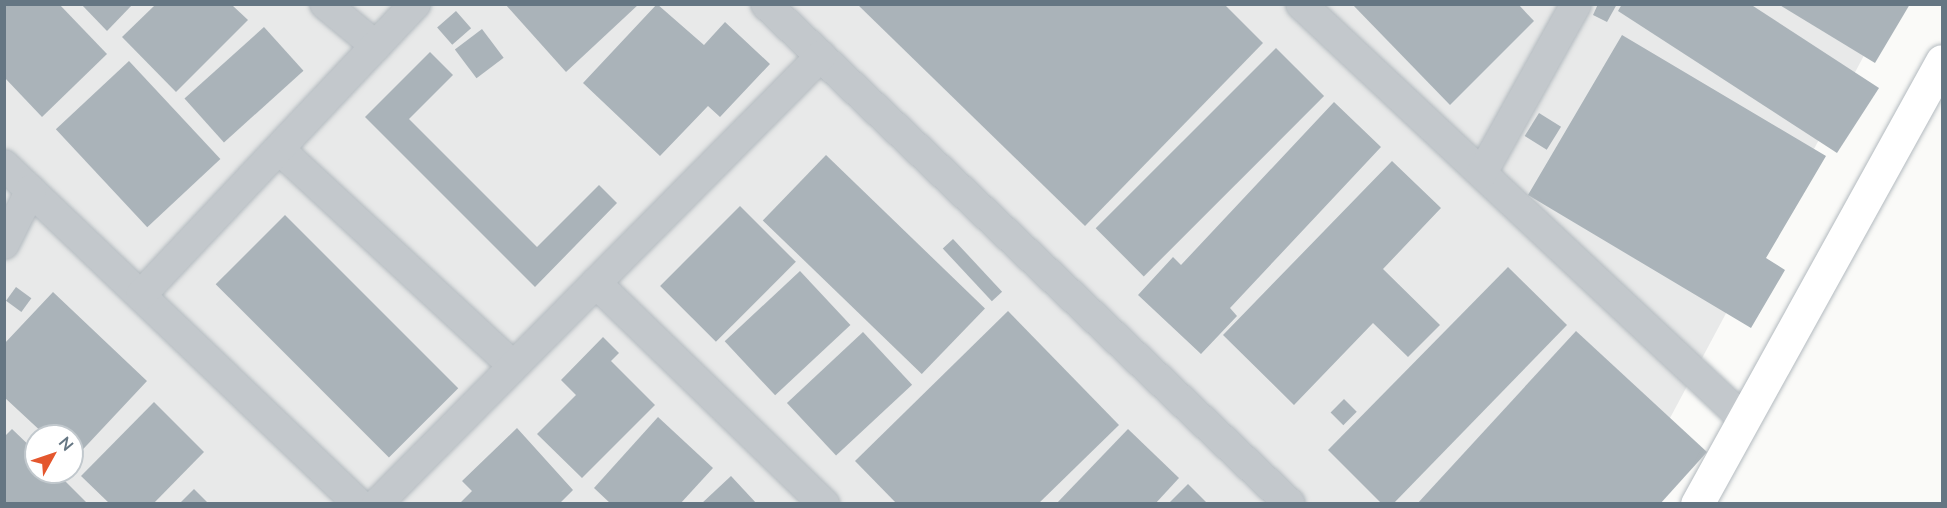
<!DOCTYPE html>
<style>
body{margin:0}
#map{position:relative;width:1947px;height:508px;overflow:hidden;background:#fafaf8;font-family:Lato,sans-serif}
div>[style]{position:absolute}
.built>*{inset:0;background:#e8e9e9}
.building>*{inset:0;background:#aab3b9;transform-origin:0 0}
.roads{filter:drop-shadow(0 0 2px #b3babf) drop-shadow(0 0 2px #b3babf)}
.street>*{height:30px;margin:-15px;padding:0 15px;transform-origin:15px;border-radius:15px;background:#c3c8cc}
.secondary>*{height:33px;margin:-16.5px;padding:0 16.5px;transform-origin:16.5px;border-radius:16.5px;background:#fff}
span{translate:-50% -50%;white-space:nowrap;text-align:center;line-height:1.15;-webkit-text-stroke:6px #fff;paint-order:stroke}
.frame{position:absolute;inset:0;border:6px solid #657683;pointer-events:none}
.north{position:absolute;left:24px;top:424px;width:60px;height:60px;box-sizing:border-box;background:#fff;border:2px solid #c1c8cd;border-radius:50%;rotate:50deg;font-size:16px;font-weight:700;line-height:24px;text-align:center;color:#657683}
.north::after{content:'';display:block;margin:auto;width:21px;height:27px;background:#e4572e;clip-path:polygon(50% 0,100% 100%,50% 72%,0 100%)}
</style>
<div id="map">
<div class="built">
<div style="clip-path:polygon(evenodd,4px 5px,1891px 5px,1624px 504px,5px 503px,4px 5px,36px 436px,72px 436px,72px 472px,36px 472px,36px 436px)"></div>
</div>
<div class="building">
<div style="clip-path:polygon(4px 4px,59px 4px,107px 54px,42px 117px,4px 77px)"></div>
<div style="clip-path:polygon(81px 4px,133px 4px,107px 31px)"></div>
<div style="clip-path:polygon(505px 4px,639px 4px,566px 72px)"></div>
<div style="clip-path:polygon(657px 4px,704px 45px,725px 22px,770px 64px,720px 117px,708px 106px,660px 156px,583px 83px)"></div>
<div style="clip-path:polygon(857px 4px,1224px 4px,1263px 43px,1085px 226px)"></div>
<div style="clip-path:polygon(1352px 4px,1518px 4px,1534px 21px,1450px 105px)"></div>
<div style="clip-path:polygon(1598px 4px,1617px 4px,1607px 22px,1593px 15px)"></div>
<div style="clip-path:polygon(1622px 4px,1750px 4px,1879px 88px,1837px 153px,1618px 11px)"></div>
<div style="clip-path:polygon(1778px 4px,1910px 4px,1875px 63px)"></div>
<div style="clip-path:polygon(155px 5px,232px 5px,248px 20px,176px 92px,122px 37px)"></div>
<div style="left:456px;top:11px;width:23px;height:25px;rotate:49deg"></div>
<div style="left:264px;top:27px;width:59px;height:107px;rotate:48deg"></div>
<div style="left:482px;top:29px;width:36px;height:34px;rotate:53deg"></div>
<div style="clip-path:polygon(1622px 35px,1826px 156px,1766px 258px,1785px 270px,1751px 328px,1528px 195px)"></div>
<div style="left:1276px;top:48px;width:68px;height:255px;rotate:45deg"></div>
<div style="clip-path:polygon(430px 52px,453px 75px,409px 119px,537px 247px,599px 185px,617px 203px,535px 287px,365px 117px)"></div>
<div style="left:129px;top:61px;width:134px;height:100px;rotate:47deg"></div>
<div style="clip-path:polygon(1334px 102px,1381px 147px,1230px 308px,1237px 316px,1201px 354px,1138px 295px,1173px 257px,1181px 265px)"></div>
<div style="left:1539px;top:113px;width:26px;height:27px;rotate:32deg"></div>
<div style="left:826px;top:155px;width:221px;height:91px;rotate:44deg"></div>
<div style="clip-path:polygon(1392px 161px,1441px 208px,1383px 269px,1440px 325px,1408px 357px,1373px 323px,1294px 405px,1223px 335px)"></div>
<div style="left:740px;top:206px;width:79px;height:113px;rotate:45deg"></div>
<div style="left:285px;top:215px;width:245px;height:98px;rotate:45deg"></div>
<div style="left:953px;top:239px;width:72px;height:14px;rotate:47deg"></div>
<div style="clip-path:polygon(1508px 267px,1567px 325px,1393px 504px,1382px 504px,1328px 450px)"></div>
<div style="left:800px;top:271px;width:74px;height:103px;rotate:47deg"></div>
<div style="left:16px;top:287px;width:19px;height:17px;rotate:36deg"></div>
<div style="clip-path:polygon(53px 292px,147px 381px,72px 461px,72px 436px,46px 436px,4px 397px,4px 344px)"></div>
<div style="clip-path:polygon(1008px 311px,1119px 425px,1038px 504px,897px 504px,855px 461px)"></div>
<div style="clip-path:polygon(1576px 331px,1707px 452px,1660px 504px,1417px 504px)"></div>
<div style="left:863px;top:332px;width:72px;height:104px;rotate:47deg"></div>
<div style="clip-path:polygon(603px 337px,619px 353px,611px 361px,655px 405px,582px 478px,537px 434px,576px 395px,561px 380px)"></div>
<div style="left:1344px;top:399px;width:18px;height:19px;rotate:45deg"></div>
<div style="clip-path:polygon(154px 402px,204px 452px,153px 504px,110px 504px,81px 476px)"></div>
<div style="clip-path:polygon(658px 417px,713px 468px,680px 504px,611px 504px,594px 488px)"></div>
<div style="clip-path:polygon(517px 428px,573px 490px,559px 504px,459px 504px,472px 491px,462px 481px)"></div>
<div style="clip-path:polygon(12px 429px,36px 452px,36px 472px,56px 472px,88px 504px,4px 504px,4px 437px)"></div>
<div style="clip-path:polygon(1128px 429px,1179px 478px,1155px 504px,1056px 504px)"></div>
<div style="clip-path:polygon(731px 476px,757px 504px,701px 504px)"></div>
<div style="clip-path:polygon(1188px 484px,1208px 504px,1168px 504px)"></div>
<div style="clip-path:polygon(194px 489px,209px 504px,179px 504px)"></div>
</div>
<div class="roads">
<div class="street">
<div style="left:325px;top:4px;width:66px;rotate:39.5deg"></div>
<div style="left:766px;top:4px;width:724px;rotate:43.66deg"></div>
<div style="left:1301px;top:4px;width:607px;rotate:43.13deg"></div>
<div style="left:279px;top:149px;width:319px;rotate:42.8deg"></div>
<div style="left:4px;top:165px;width:491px;rotate:43.7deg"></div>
<div style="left:1482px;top:173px;width:193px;rotate:-60.9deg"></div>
<div style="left:4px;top:244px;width:60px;rotate:-63.4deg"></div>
<div style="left:596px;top:283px;width:318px;rotate:44.1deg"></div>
<div style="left:141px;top:295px;width:400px;rotate:-46.7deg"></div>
<div style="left:377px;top:504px;width:631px;rotate:-45.26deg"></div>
</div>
<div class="secondary">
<div style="left:1697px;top:504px;width:506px;rotate:-61.06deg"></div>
</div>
</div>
<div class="frame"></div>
<div class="north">N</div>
</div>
